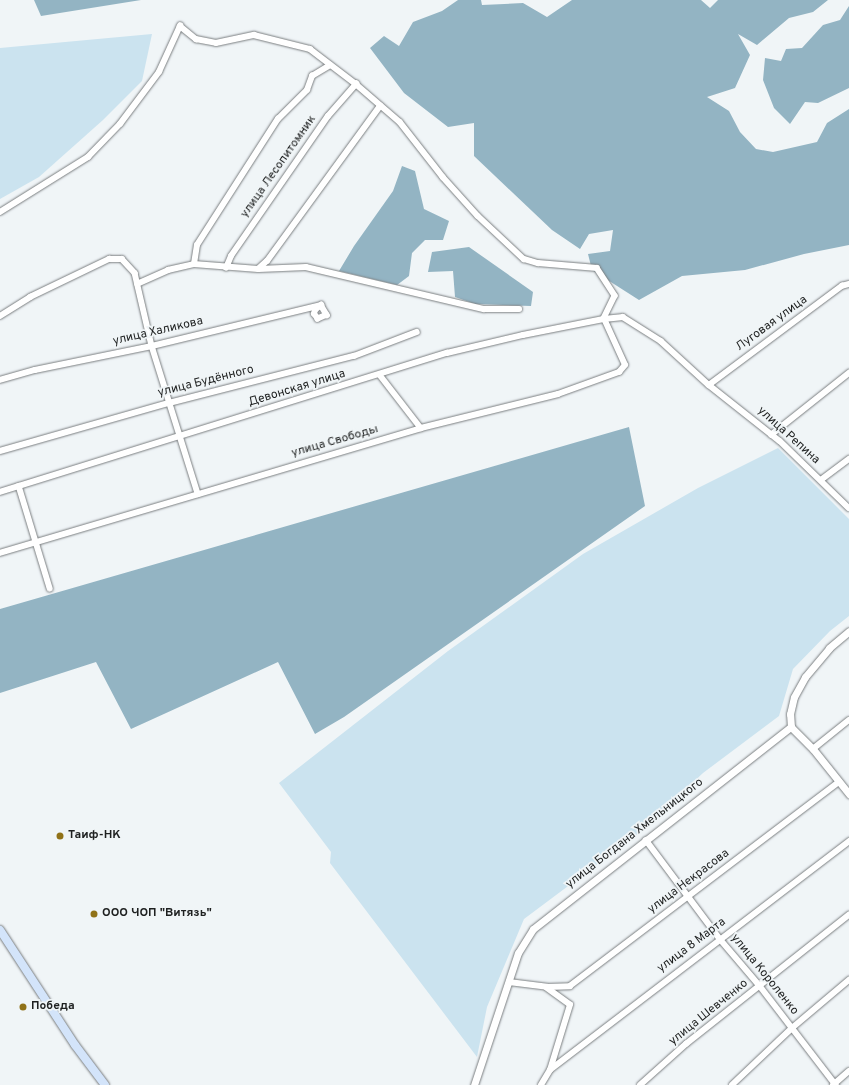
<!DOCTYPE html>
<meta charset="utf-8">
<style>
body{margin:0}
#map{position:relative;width:849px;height:1085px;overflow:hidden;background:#f0f5f7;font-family:Overpass,sans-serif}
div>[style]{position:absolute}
.green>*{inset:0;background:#cbe3ef}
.forest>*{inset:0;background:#93b4c3}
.roads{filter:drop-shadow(0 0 1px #7a7e80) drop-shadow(0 0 1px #7a7e80)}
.minor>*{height:5.5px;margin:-2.75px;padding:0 2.75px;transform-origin:2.75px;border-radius:2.75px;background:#fff}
.tertiary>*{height:7px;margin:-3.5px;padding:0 3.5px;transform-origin:3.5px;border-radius:3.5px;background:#fff}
.secondary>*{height:8px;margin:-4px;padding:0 4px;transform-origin:4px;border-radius:4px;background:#d3e4fa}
.dots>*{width:11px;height:11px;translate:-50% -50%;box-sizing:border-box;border:2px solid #f0f5f7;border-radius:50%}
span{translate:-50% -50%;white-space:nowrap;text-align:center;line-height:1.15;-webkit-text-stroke:3.5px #f0f5f7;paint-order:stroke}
.street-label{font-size:12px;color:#1e2020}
.poi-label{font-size:12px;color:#1e2020;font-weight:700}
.left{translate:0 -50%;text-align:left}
</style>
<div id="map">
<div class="green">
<div style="clip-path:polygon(152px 34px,142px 81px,103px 120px,39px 177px,0 199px,0 48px)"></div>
<div style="clip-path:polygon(778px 448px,849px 519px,849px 616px,830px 631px,793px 669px,779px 716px,703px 773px,639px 833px,524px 919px,487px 1007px,477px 1057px,330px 863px,331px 852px,279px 783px,448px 651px,583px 554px,698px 488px)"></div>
</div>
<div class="forest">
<div style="clip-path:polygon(34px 0,141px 0,41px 16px)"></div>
<div style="clip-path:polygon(458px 0,481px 0,482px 5px,523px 3px,547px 17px,572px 0,701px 0,710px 8px,718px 0,828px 0,813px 12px,789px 18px,757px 45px,738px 34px,750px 55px,735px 88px,707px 97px,729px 111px,740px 132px,756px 149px,773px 152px,817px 142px,827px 123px,849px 109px,849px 245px,804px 254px,745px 270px,682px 276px,639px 300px,592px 270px,588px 254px,610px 251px,613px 230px,589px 234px,580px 249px,552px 230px,474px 156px,474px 123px,448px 127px,404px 93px,370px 48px,384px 36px,399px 46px,413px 22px,442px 11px)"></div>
<div style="clip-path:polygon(849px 6px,849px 88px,818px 103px,805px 102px,790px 124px,774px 108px,763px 80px,765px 58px,781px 61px,786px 49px,802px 48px,823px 25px,840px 20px)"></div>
<div style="clip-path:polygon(402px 166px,415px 171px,424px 209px,449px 221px,443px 240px,425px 240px,412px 253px,409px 276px,397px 285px,339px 271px,354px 246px,393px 191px)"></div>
<div style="clip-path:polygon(469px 247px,533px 292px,531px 306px,475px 304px,455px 297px,453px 271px,428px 272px,432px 252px)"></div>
<div style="clip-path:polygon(629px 427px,645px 506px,344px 717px,315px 734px,278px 662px,131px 729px,96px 662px,0 693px,0 609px)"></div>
</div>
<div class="roads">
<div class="minor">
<div style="left:0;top:212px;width:104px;rotate:-32deg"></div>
<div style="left:88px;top:157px;width:46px;rotate:-45.9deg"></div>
<div style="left:120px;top:124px;width:65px;rotate:-53.1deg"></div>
<div style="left:159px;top:72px;width:51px;rotate:-65.5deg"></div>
<div style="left:180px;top:26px;width:21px;rotate:39deg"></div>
<div style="left:196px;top:39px;width:20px;rotate:11deg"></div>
<div style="left:216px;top:43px;width:39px;rotate:-12deg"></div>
<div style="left:254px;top:35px;width:58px;rotate:14deg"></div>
<div style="left:310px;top:49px;width:58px;rotate:37.3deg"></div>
<div style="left:356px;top:84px;width:58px;rotate:40.8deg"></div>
<div style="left:400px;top:122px;width:70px;rotate:52deg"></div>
<div style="left:443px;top:177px;width:52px;rotate:48.1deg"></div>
<div style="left:478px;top:216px;width:63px;rotate:43.1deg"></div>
<div style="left:524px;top:259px;width:15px;rotate:16deg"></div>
<div style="left:538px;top:263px;width:59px;rotate:4.8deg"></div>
<div style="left:597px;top:268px;width:33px;rotate:57deg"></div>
<div style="left:615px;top:296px;width:25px;rotate:116deg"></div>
<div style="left:194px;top:264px;width:19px;rotate:-81deg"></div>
<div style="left:197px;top:245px;width:150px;rotate:-57.3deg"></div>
<div style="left:278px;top:119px;width:41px;rotate:-45deg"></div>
<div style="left:307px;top:90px;width:15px;rotate:-70deg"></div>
<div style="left:312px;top:76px;width:21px;rotate:-31deg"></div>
<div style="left:226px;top:268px;width:13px;rotate:-67deg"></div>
<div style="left:231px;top:256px;width:170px;rotate:-55.3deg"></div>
<div style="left:328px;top:116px;width:43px;rotate:-48.8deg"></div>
<div style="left:259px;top:269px;width:47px;rotate:-2.4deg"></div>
<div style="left:306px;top:267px;width:183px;rotate:13.3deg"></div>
<div style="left:484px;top:309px;width:35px"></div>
<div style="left:137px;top:284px;width:34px;rotate:-24deg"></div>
<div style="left:168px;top:270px;width:27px;rotate:-13deg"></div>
<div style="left:194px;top:264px;width:64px;rotate:4.5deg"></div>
<div style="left:258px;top:269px;width:12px;rotate:-42deg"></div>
<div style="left:267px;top:261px;width:192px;rotate:-53.9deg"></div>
<div style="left:321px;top:305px;width:12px;rotate:59deg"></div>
<div style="left:327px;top:315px;width:10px;rotate:156deg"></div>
<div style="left:318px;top:319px;width:6px;rotate:-129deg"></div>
<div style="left:314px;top:314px;width:4px;rotate:-76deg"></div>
<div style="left:315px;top:310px;width:8px;rotate:-40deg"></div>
<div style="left:0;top:316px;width:36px;rotate:-32deg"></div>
<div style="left:30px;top:297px;width:88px;rotate:-25.7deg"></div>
<div style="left:109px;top:259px;width:13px"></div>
<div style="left:122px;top:259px;width:19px;rotate:47deg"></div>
<div style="left:135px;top:273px;width:75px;rotate:76.9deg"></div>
<div style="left:152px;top:346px;width:155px;rotate:72.7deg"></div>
<div style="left:380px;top:375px;width:67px;rotate:52.3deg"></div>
<div style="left:0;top:380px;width:36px;rotate:-16deg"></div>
<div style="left:35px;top:370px;width:119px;rotate:-11.6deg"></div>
<div style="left:152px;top:346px;width:174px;rotate:-13.6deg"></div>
<div style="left:709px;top:385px;width:166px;rotate:-36.7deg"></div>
<div style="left:842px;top:286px;width:7px;rotate:-16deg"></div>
<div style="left:771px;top:435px;width:100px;rotate:-38.5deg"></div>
<div style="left:0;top:451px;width:176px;rotate:-15.9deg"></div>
<div style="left:169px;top:403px;width:191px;rotate:-14.3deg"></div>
<div style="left:354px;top:356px;width:67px;rotate:-20.9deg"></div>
<div style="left:821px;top:480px;width:35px;rotate:-37deg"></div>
<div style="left:19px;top:486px;width:107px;rotate:73.1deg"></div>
<div style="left:0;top:492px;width:468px;rotate:-17.3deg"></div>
<div style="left:447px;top:353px;width:78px;rotate:-13.3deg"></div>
<div style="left:523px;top:335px;width:83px;rotate:-11.2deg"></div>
<div style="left:604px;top:319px;width:19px;rotate:-6deg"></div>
<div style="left:623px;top:317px;width:45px;rotate:32.3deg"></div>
<div style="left:661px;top:341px;width:65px;rotate:42.5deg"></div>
<div style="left:709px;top:385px;width:90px;rotate:38.3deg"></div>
<div style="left:780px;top:441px;width:96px;rotate:44.2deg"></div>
<div style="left:0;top:553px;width:439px;rotate:-16.5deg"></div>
<div style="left:421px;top:428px;width:141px;rotate:-13.9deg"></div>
<div style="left:558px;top:394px;width:65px;rotate:-19.8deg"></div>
<div style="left:619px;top:372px;width:9px;rotate:-49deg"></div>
<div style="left:625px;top:365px;width:51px;rotate:-114.5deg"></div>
<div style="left:813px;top:749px;width:46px;rotate:-38.9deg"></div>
<div style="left:646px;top:840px;width:124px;rotate:53.2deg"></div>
<div style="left:720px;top:939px;width:62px;rotate:49.6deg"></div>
<div style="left:760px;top:986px;width:125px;rotate:52.5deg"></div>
<div style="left:509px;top:982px;width:38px;rotate:7deg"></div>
<div style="left:547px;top:987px;width:23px;rotate:-2deg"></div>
<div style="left:570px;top:986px;width:338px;rotate:-37.2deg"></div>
<div style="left:550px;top:1070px;width:377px;rotate:-37.4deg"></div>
<div style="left:541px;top:1085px;width:17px;rotate:-59deg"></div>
<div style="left:550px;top:1070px;width:68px;rotate:-72.9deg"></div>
<div style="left:570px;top:1005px;width:29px;rotate:-144deg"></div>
<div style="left:640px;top:1085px;width:62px;rotate:-41.7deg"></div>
<div style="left:686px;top:1044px;width:208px;rotate:-38.4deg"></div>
<div style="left:732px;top:1085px;width:83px;rotate:-43.5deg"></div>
<div style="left:792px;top:1028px;width:75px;rotate:-40.1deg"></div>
<div style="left:833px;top:1085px;width:21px;rotate:-41deg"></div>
</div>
<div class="tertiary">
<div style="left:791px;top:727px;width:31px;rotate:45deg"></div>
<div style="left:813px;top:749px;width:58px;rotate:51.3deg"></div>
<div style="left:474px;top:1085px;width:139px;rotate:-71.6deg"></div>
<div style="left:518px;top:953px;width:28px;rotate:-58deg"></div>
<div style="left:533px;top:929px;width:328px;rotate:-38.1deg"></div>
<div style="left:791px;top:727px;width:13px;rotate:-94deg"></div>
<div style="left:790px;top:714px;width:17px;rotate:-77deg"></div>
<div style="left:794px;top:697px;width:23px;rotate:-61deg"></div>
<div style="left:805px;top:677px;width:38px;rotate:-50deg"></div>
<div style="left:829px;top:648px;width:26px;rotate:-40deg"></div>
</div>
<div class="secondary">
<div style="left:0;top:930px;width:137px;rotate:56.9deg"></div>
<div style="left:75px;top:1045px;width:50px;rotate:53.1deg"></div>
</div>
</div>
<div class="dots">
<div style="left:60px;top:836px;background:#907218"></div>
<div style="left:94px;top:914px;background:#907218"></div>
<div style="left:23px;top:1007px;background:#907218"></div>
</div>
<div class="street-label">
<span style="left:279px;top:167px;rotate:-55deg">улица Лесопитомник</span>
<span style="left:772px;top:324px;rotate:-36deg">Луговая улица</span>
<span style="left:158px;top:332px;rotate:-13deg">улица Халикова</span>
<span style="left:206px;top:382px;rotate:-14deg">улица Будённого</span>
<span style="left:297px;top:389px;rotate:-17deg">Девонская улица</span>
<span style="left:788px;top:436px;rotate:42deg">улица Репина</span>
<span style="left:335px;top:442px;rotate:-16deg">улица Свободы</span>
<span style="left:635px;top:834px;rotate:-38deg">улица Богдана Хмельницкого</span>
<span style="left:689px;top:882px;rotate:-37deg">улица Некрасова</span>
<span style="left:692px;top:946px;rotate:-37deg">улица 8 Марта</span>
<span style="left:764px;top:975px;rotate:51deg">улица Короленко</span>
<span style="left:709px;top:1013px;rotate:-39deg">улица Шевченко</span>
</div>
<div class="poi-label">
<span class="left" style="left:68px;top:836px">Таиф-НК</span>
<span class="left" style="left:102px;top:914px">ООО ЧОП "Витязь"</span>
<span class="left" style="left:31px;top:1007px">Победа</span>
</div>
</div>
